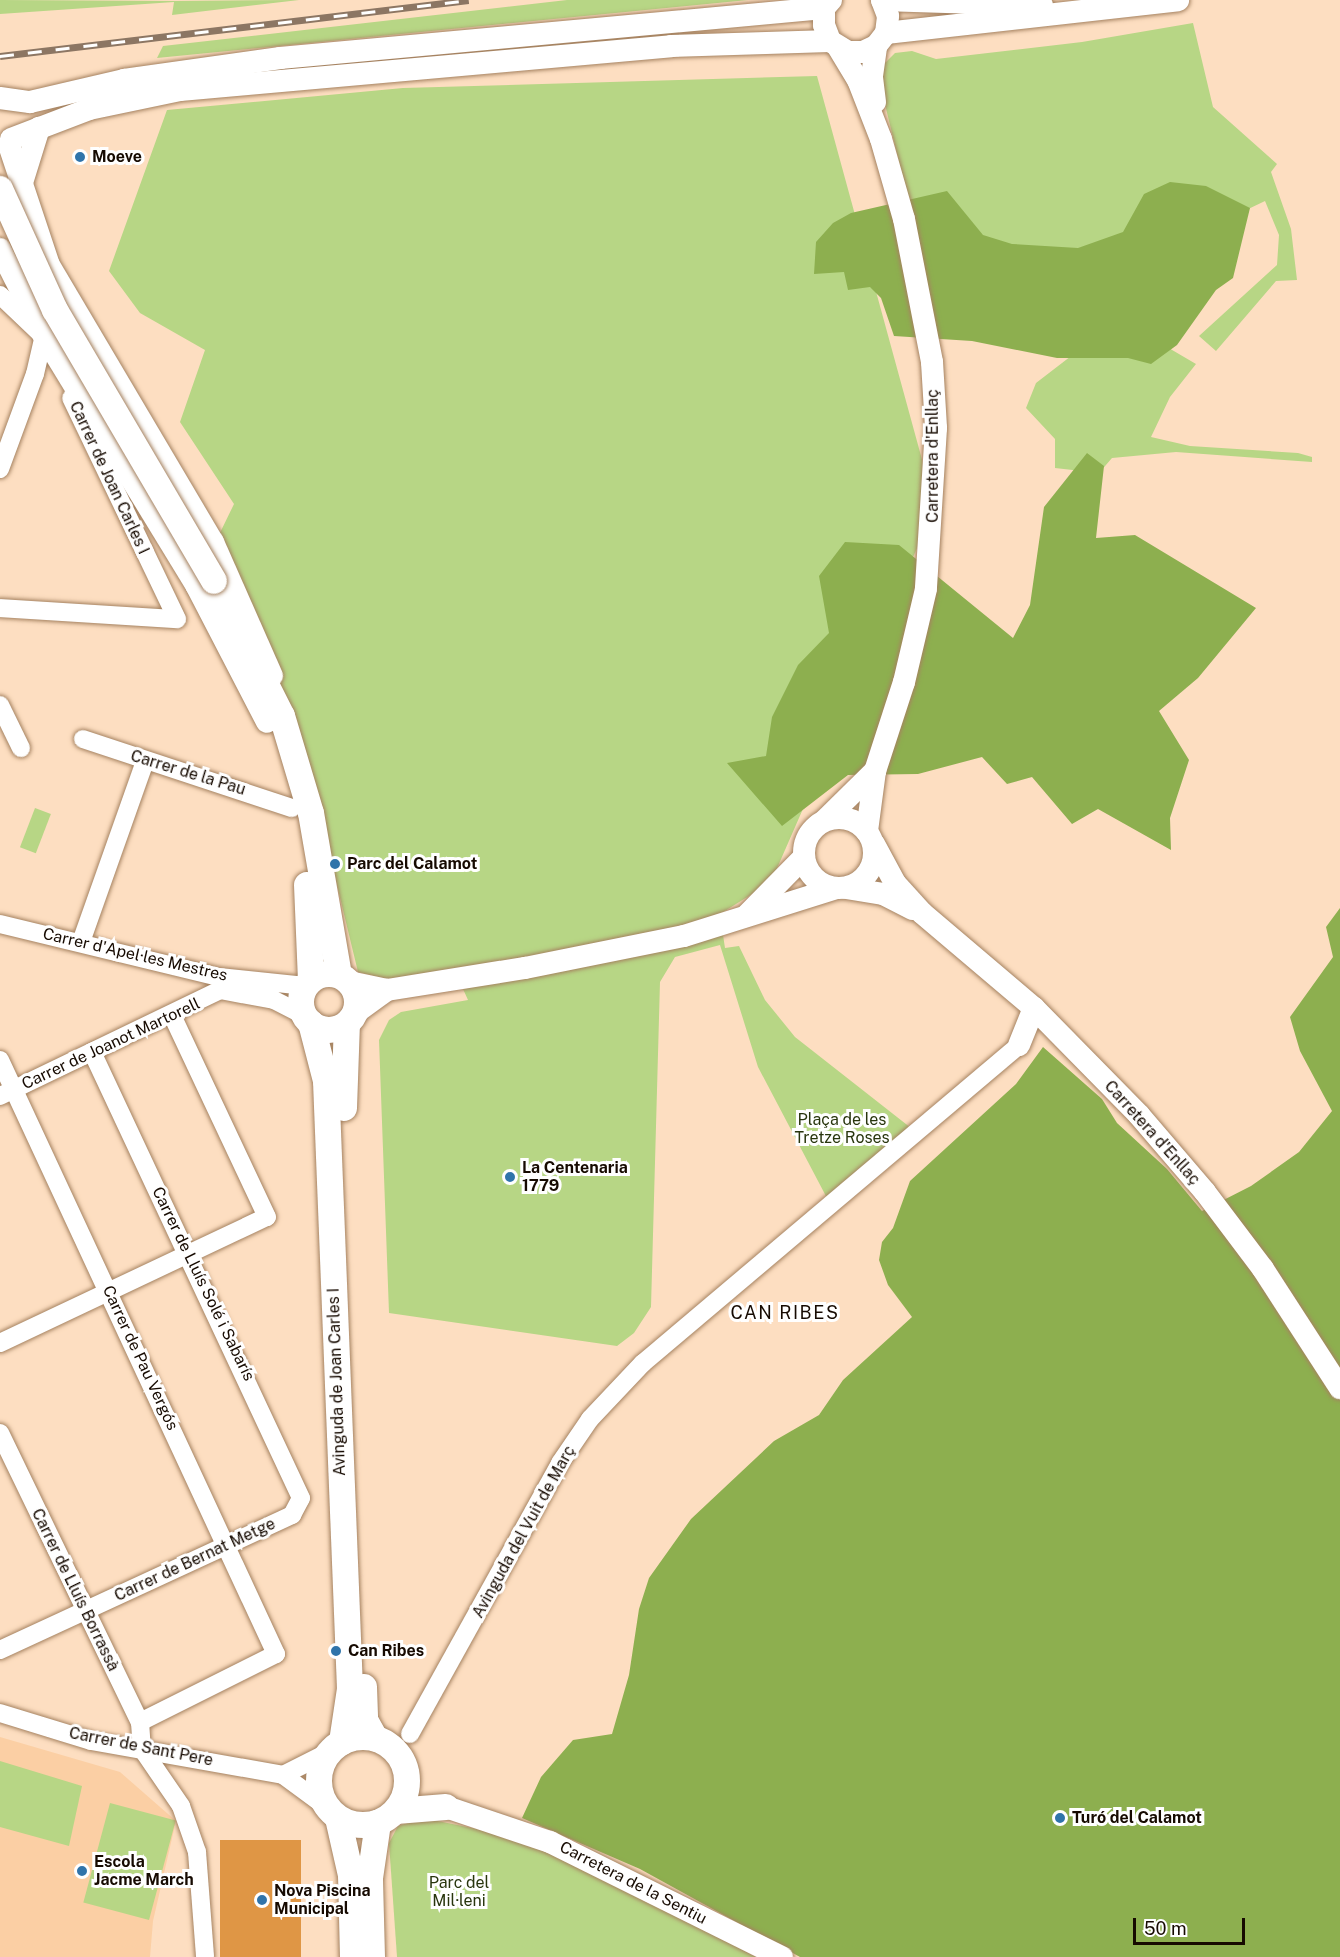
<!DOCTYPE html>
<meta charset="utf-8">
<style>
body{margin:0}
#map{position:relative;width:1340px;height:1957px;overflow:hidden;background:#fddec1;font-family:"Public Sans",sans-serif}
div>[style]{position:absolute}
.built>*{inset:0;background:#fbcfa4}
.green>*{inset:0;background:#b7d685;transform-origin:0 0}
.forest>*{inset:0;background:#8daf4f}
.building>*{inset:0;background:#df9645;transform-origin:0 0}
.roads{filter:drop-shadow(0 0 2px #a58260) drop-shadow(0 0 2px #a58260)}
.minor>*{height:18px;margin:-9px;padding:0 9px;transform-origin:9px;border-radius:9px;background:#fff}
.tertiary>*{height:22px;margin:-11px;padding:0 11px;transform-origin:11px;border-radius:11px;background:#fff}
.tertiary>.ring{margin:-11px;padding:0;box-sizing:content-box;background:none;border:22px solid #fff;border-radius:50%}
.secondary>*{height:26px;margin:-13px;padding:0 13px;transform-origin:13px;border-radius:13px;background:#fff}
.secondary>.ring{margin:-13px;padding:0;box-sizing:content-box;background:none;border:26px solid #fff;border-radius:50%}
.rail>*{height:7px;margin-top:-3.5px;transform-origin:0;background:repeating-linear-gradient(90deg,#fff 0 14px,#8c7663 0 28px);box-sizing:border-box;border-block:2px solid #8c7663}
.bridges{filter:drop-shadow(0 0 2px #a58260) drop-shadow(0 0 2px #a58260)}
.secondary-bridge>*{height:26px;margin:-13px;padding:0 13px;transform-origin:13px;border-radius:13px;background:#fff}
.dots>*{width:16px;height:16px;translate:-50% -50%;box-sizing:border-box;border:3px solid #fff;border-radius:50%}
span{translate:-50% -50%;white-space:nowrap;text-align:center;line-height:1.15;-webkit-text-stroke:6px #fff;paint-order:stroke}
.poi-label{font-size:16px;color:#160a01;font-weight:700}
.left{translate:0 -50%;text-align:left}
.street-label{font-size:16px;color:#160a01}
.park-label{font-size:16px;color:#28350d}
.neighbourhood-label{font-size:18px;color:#160a01;letter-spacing:1.5px}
.scale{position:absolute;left:1133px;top:1918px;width:112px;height:27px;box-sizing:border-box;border:3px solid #160a01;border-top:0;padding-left:8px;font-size:18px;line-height:21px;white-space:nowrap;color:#160a01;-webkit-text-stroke:4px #fff;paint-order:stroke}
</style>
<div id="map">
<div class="built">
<div style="clip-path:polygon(0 1737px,120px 1772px,176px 1821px,153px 1921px,150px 1957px,0 1957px)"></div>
</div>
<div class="green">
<div style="clip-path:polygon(0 0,175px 1px,299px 0,172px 15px,174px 2px,0 14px)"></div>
<div style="clip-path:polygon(567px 0,748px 0,157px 58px,163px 46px)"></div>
<div style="clip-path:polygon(1193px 23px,1213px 107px,1277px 164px,1271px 172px,1291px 229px,1297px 280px,1276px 281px,1216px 351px,1199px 336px,1277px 265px,1279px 235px,1265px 201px,1242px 212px,1066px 251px,1015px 249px,910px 207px,880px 84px,883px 65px,895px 53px,912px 51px,936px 59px,1082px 42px)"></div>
<div style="clip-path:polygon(817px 76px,935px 507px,771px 882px,720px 914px,609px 946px,394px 981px,358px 972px,299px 728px,217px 539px,234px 504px,180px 422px,205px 350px,140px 313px,109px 271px,167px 110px,403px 88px)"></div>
<div style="clip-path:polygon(1167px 347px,1196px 364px,1170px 397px,1151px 437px,1190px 446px,1298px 453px,1312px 457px,1312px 462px,1176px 452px,1112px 458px,1099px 473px,1055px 468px,1055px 439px,1026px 408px,1036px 383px,1075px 353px)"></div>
<div style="left:35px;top:808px;width:17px;height:42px;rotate:21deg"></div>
<div style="clip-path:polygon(723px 935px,725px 948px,739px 946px,765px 1000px,795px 1037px,911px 1128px,828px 1200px,758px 1067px,720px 945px,675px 957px,660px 982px,651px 1307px,634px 1333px,617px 1346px,389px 1313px,379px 1040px,389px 1020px,401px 1012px,468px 1000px,463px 989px)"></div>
<div style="clip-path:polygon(0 1761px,82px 1786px,69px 1846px,0 1827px)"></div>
<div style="left:110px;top:1803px;width:68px;height:103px;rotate:15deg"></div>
<div style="clip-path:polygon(423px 1818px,477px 1829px,570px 1858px,756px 1957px,397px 1957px,389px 1843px,398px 1826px)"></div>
</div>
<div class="forest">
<div style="clip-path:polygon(1170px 182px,1206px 186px,1250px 208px,1233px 278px,1216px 290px,1177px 345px,1151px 364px,1128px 358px,1057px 358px,972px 341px,894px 336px,881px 298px,870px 287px,848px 290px,844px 272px,814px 274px,816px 242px,833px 223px,851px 213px,947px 191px,983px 235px,1012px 244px,1078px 248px,1123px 232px,1144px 194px)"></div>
<div style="clip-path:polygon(1087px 453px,1104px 466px,1096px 538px,1135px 535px,1256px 608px,1198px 678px,1159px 711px,1189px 760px,1170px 818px,1171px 850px,1098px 809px,1072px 824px,1032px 777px,1007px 784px,982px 757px,918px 774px,848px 775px,782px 826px,727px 763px,766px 756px,772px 717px,798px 665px,829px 633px,819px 576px,845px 542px,899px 545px,1013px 638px,1030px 605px,1044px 507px)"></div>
<div style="clip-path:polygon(1340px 908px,1340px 1957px,800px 1957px,640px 1869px,522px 1818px,541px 1777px,573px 1740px,612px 1734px,629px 1675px,639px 1609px,649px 1578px,691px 1519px,774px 1441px,819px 1415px,843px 1380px,912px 1317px,888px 1285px,879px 1260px,882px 1242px,893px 1228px,910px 1181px,1016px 1084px,1043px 1047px,1102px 1099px,1117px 1123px,1167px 1169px,1202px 1211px,1251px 1186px,1299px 1152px,1332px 1111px,1300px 1051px,1290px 1017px,1333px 957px,1326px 927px)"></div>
</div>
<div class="building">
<div style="left:301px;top:1840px;width:117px;height:81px;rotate:90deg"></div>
</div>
<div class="roads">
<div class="minor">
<div style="left:0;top:295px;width:55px;rotate:43.5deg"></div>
<div style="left:0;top:469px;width:101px;rotate:-69.8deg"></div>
<div style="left:35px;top:374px;width:39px;rotate:-77deg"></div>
<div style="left:0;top:608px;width:177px;rotate:3.6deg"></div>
<div style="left:177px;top:619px;width:245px;rotate:-115.6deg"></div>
<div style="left:0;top:705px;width:48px;rotate:64deg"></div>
<div style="left:83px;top:739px;width:220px;rotate:18.3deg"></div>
<div style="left:0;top:924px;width:225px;rotate:13.6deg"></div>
<div style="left:219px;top:977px;width:87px;rotate:5.9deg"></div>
<div style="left:81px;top:942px;width:192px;rotate:-70.5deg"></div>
<div style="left:0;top:1060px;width:655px;rotate:65.08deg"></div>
<div style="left:276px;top:1654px;width:152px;rotate:153.4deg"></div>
<div style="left:0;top:1096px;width:244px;rotate:-25.7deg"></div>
<div style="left:220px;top:990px;width:55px;rotate:10.5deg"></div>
<div style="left:274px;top:1000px;width:35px;rotate:27deg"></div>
<div style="left:0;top:1343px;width:295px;rotate:-25.3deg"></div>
<div style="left:267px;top:1217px;width:223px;rotate:-115.2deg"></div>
<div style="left:0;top:1433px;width:321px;rotate:64.2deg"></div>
<div style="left:140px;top:1722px;width:27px;rotate:86deg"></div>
<div style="left:0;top:1650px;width:322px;rotate:-24.8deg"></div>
<div style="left:292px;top:1515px;width:19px;rotate:-62deg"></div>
<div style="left:301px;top:1498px;width:490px;rotate:-115.1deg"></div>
<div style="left:0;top:1713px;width:95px;rotate:17.1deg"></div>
<div style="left:91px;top:1741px;width:195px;rotate:10deg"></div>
<div style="left:283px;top:1775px;width:56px;rotate:36.3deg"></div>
<div style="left:410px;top:1734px;width:310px;rotate:-61deg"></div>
<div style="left:560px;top:1463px;width:53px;rotate:-55.7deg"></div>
<div style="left:590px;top:1419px;width:77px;rotate:-46.6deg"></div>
<div style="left:643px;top:1363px;width:492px;rotate:-40.2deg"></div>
<div style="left:142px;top:1749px;width:69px;rotate:55.6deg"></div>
<div style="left:181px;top:1806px;width:49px;rotate:70.8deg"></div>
<div style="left:197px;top:1852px;width:105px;rotate:85.6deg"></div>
<div style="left:283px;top:1775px;width:51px;rotate:-26.6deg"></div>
</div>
<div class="tertiary">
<div style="left:831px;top:0;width:11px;rotate:131deg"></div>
<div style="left:824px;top:8px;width:17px;rotate:90deg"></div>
<div style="left:824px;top:25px;width:17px;rotate:69deg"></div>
<div style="left:830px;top:41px;width:21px;rotate:31deg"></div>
<div style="left:848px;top:52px;width:15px"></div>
<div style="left:863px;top:52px;width:14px;rotate:-25deg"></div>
<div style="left:876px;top:46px;width:16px;rotate:-52deg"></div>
<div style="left:886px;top:33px;width:17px;rotate:-83deg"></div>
<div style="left:888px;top:16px;width:17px;rotate:-111deg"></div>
<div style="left:882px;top:0;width:160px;rotate:1.8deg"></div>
<div style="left:886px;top:33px;width:294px;rotate:-6.4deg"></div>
<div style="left:838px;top:47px;width:39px;rotate:59deg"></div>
<div style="left:858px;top:80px;width:63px;rotate:68.7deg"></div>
<div style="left:881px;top:139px;width:83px;rotate:74deg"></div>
<div style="left:904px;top:219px;width:146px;rotate:78.9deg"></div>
<div style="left:932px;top:362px;width:66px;rotate:86.5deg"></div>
<div style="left:936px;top:428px;width:161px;rotate:93.6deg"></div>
<div style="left:926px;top:589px;width:96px;rotate:103.3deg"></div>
<div style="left:904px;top:682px;width:94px;rotate:108deg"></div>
<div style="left:875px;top:771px;width:61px;rotate:97.6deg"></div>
<div style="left:0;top:98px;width:30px;rotate:8deg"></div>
<div style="left:30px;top:102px;width:97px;rotate:-13.2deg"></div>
<div style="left:124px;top:80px;width:158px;rotate:-8deg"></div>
<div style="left:280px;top:58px;width:546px;rotate:-5.25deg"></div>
<div style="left:875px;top:102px;width:26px;rotate:-97deg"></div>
<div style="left:872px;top:76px;width:30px;rotate:-82deg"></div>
<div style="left:11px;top:139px;width:84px;rotate:-21deg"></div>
<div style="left:89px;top:109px;width:93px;rotate:-11.8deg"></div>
<div style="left:180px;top:90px;width:493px;rotate:-5.1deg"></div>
<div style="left:671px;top:46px;width:159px;rotate:-1.8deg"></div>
<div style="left:9px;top:145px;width:126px;rotate:71.6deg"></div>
<div style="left:49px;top:265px;width:322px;rotate:59.4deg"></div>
<div style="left:213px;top:542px;width:146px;rotate:66.2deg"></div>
<div style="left:21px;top:186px;width:61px;rotate:-72.8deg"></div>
<div style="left:0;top:249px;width:97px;rotate:63.2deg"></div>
<div style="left:44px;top:336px;width:292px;rotate:58.6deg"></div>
<div style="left:196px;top:585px;width:154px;rotate:62.6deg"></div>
<div class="ring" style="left:804px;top:818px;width:48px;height:48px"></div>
<div style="left:826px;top:819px;width:69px;rotate:-44.4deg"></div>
<div style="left:874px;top:844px;width:44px;rotate:61.7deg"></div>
<div style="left:895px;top:883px;width:40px;rotate:48deg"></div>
<div style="left:922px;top:913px;width:147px;rotate:40.3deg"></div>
<div style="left:1034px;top:1008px;width:150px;rotate:45.5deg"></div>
<div style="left:1139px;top:1115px;width:101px;rotate:49.4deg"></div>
<div style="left:1205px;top:1192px;width:96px;rotate:53deg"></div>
<div style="left:1263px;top:1269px;width:142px;rotate:57.1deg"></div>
<div style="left:846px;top:888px;width:37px;rotate:9deg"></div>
<div style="left:883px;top:894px;width:33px;rotate:27deg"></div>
<div style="left:748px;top:914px;width:80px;rotate:-45.5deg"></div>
<div style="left:349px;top:982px;width:39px;rotate:12deg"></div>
<div style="left:387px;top:990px;width:140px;rotate:-9.1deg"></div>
<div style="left:525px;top:968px;width:162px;rotate:-11.4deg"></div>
<div style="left:684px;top:936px;width:159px;rotate:-17.5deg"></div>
<div style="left:354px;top:1014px;width:41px;rotate:-36deg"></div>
<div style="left:1019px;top:1045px;width:40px;rotate:-68deg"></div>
<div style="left:446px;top:1807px;width:110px;rotate:18.6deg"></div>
<div style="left:550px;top:1842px;width:259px;rotate:26.4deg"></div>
</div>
<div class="secondary">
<div style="left:214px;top:581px;width:151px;rotate:63.3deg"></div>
<div style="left:282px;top:716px;width:101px;rotate:73.4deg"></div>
<div style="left:311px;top:813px;width:164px;rotate:80.2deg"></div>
<div style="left:307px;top:885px;width:95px;rotate:87.6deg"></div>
<div class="ring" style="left:301px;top:974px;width:30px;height:30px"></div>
<div style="left:311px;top:1023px;width:60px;rotate:75.5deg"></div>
<div style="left:326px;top:1081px;width:608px;rotate:87.74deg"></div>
<div style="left:350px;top:1689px;width:54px;rotate:98.6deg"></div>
<div style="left:344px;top:1108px;width:84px;rotate:-88deg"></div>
<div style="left:364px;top:1687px;width:33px;rotate:88deg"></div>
<div style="left:365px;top:1720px;width:21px;rotate:61deg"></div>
<div class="ring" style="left:319px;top:1737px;width:62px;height:62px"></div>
<div style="left:396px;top:1811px;width:50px;rotate:-4.6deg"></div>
<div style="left:338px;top:1818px;width:58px;rotate:77.2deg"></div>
<div style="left:351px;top:1875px;width:82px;rotate:88.6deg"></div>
<div style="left:372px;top:1957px;width:79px;rotate:-91.5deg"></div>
<div style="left:370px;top:1878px;width:56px;rotate:-81.7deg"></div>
</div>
</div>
<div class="rail">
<div style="left:0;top:56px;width:472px;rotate:-6.8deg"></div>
</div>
<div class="bridges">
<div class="secondary-bridge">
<div style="left:0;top:189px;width:133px;rotate:65.6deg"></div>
<div style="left:55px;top:310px;width:314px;rotate:59.6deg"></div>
</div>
</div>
<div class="dots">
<div style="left:80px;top:157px;background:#3074aa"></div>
<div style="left:335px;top:864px;background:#3074aa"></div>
<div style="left:510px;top:1177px;background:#3074aa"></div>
<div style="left:336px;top:1651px;background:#3074aa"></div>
<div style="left:1060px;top:1818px;background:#3074aa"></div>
<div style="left:82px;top:1871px;background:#3074aa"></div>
<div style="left:262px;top:1900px;background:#3074aa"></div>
</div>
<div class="poi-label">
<span class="left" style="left:92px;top:157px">Moeve</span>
<span class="left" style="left:347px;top:864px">Parc del Calamot</span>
<span class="left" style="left:522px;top:1177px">La Centenaria<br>1779</span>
<span class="left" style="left:348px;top:1651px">Can Ribes</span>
<span class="left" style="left:1072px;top:1818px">Turó del Calamot</span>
<span class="left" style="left:94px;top:1871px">Escola<br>Jacme March</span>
<span class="left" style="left:274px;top:1900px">Nova Piscina<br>Municipal</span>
</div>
<div class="street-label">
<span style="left:933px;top:456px;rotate:-90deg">Carretera d'Enllaç</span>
<span style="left:109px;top:478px;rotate:65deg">Carrer de Joan Carles I</span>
<span style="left:188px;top:773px;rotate:17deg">Carrer de la Pau</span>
<span style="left:135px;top:955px;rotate:13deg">Carrer d'Apel·les Mestres</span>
<span style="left:111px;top:1044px;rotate:-25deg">Carrer de Joanot Martorell</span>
<span style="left:1152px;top:1133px;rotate:48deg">Carretera d'Enllaç</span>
<span style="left:203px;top:1284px;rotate:64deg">Carrer de Lluís Solé i Sabarís</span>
<span style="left:140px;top:1358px;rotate:65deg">Carrer de Pau Vergós</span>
<span style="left:337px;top:1382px;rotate:-92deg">Avinguda de Joan Carles I</span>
<span style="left:524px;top:1532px;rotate:-61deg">Avinguda del Vuit de Març</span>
<span style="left:195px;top:1560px;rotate:-25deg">Carrer de Bernat Metge</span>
<span style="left:75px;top:1590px;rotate:64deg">Carrer de Lluís Borrassà</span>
<span style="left:141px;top:1747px;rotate:11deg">Carrer de Sant Pere</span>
<span style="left:633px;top:1883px;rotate:27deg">Carretera de la Sentiu</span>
</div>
<div class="park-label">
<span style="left:842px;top:1129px">Plaça de les<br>Tretze Roses</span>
<span style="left:459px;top:1892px">Parc del<br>Mil·leni</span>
</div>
<div class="neighbourhood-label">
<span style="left:785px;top:1313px">CAN RIBES</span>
</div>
<div class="scale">50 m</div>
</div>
